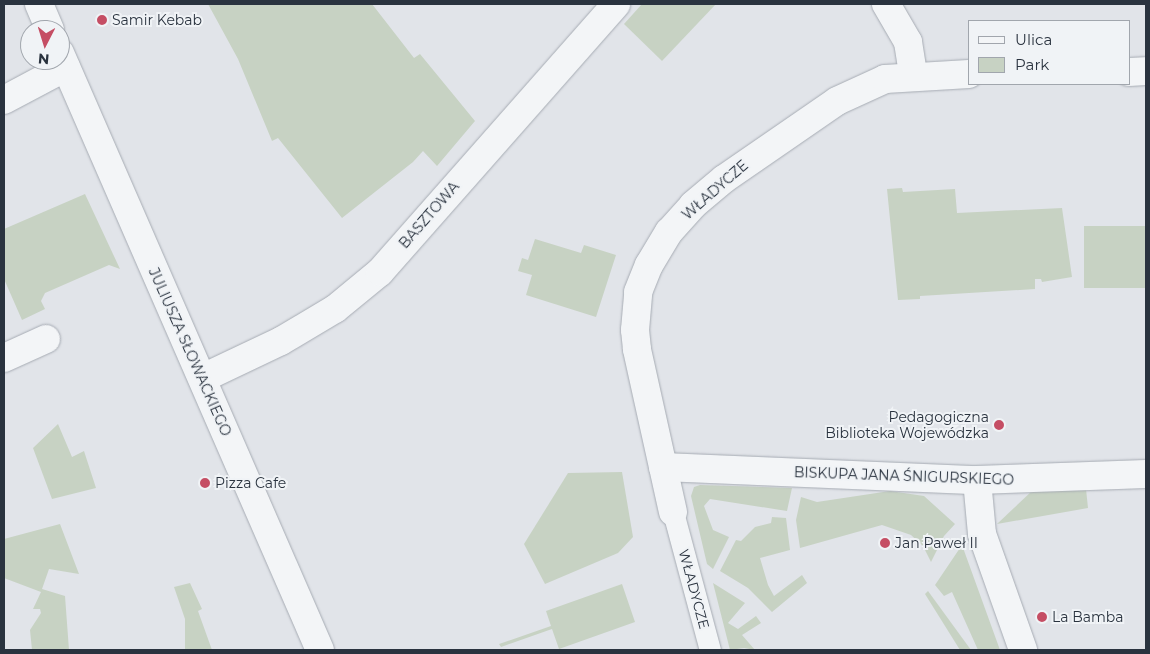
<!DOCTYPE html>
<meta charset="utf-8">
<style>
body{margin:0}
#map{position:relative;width:1150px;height:654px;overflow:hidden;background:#e1e4e9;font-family:Montserrat,sans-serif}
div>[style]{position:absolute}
.green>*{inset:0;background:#c7d2c3;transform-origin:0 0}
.roads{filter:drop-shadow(0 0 1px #a6abb3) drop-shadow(0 0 1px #a6abb3)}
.pedestrian>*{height:21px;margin:-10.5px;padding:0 10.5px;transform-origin:10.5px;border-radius:10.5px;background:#f3f5f7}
.minor>*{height:28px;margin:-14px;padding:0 14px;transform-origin:14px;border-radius:14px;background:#f3f5f7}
.tertiary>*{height:28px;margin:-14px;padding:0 14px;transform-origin:14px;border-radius:14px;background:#f3f5f7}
.dots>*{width:14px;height:14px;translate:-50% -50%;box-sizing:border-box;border:2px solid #f0f3f6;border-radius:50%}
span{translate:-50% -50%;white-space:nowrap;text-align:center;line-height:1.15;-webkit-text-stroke:4px #f0f3f6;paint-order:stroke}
.poi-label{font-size:14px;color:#2a333f}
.left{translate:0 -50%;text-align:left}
.right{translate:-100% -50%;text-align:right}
.street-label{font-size:14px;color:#2a333f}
.frame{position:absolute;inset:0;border:5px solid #2a333f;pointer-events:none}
.legend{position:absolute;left:968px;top:20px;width:162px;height:65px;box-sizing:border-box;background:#f0f3f6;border:1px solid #a1a6ad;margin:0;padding:6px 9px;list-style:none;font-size:15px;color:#2a333f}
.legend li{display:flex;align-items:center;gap:10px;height:25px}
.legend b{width:25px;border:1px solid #a1a6ad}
.north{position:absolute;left:20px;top:20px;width:50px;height:50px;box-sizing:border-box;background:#f0f3f6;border:1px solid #a1a6ad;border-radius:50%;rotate:185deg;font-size:14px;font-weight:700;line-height:20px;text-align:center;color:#2a333f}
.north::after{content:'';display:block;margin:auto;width:18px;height:22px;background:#c54e64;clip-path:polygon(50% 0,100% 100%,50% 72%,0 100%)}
</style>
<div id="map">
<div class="green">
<div style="clip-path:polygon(208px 4px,372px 4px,414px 58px,420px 54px,475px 121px,437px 166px,423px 151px,413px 162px,342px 218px,278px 138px,272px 141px,238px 59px)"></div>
<div style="clip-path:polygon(642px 4px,716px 4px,662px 61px,624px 24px)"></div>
<div style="clip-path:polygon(902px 188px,903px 192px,955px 189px,957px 213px,1062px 208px,1072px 277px,1042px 282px,1041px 279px,1035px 279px,1035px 289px,920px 296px,920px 299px,898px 300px,887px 189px)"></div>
<div style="clip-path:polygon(85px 194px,120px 269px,109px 265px,45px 293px,41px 301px,45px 309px,22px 320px,4px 279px,4px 229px)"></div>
<div style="left:1146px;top:226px;width:62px;height:62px;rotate:90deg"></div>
<div style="clip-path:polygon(535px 239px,581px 253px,584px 245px,616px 255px,596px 317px,526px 295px,532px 275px,518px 271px,522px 258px,528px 260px)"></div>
<div style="clip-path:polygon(58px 424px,72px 457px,84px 451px,96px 488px,52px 499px,33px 448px)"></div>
<div style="clip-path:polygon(622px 472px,633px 537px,618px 553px,545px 584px,524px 544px,568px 473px)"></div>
<div style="clip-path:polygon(700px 485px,792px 488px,787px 511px,710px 499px,704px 506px,713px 530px,729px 537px,713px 569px,707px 564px,691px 496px,694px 487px)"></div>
<div style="clip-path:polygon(1086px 489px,1088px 508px,997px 524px,1033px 490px)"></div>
<div style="clip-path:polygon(890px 491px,924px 496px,955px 524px,944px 536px,931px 562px,923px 546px,911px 535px,882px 525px,800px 548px,796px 520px,801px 497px,817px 502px)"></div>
<div style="clip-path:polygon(772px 517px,786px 518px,790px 550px,760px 558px,768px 585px,774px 596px,802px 575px,807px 583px,772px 612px,748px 588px,720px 571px,736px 540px,741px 541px,755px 527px,771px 523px)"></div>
<div style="clip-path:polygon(60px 524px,79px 574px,49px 569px,42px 589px,65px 596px,69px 650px,32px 650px,30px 630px,41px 613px,40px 609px,33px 609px,41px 592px,4px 578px,4px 539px)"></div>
<div style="clip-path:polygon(962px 545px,1000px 650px,978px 650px,952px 592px,944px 596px,935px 585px)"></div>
<div style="clip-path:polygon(190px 583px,202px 609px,198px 611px,212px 650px,185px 650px,185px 619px,174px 587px)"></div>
<div style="clip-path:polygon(713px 583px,745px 603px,728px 623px,738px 629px,756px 616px,761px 623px,742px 635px,755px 650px,744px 648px,730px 650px)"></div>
<div style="clip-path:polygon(622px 584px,635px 622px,559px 649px,552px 629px,501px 647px,499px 644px,551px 626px,546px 611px)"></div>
<div style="clip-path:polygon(928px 591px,971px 650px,960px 650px,925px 594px)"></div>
</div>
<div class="roads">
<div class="pedestrian">
<div style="left:673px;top:512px;width:143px;rotate:75deg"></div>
</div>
<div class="minor">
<div style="left:886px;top:4px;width:44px;rotate:59.9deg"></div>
<div style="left:908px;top:42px;width:33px;rotate:81deg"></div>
<div style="left:1129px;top:72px;width:17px;rotate:-3deg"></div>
<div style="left:4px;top:100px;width:70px;rotate:-28deg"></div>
<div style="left:4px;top:358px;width:46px;rotate:-24.3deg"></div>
<div style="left:203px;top:378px;width:86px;rotate:-25.4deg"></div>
<div style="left:281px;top:341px;width:63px;rotate:-30.7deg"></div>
<div style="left:335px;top:309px;width:58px;rotate:-39.4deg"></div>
<div style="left:380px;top:272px;width:357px;rotate:-48.6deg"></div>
<div style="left:663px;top:467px;width:314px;rotate:2.4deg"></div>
<div style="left:977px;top:480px;width:169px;rotate:-2deg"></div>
<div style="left:977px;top:480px;width:54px;rotate:84.7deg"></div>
<div style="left:982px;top:534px;width:123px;rotate:70.5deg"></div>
<div style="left:673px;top:512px;width:167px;rotate:-102.5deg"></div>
<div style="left:637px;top:349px;width:19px;rotate:-96deg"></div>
<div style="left:635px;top:330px;width:38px;rotate:-85deg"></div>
<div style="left:638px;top:292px;width:29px;rotate:-68deg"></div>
<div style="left:649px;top:265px;width:39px;rotate:-59deg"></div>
<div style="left:669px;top:232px;width:36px;rotate:-48deg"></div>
<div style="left:693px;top:205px;width:40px;rotate:-40deg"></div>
<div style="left:724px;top:179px;width:137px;rotate:-34.6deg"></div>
<div style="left:837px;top:101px;width:53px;rotate:-24.6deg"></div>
<div style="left:885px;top:79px;width:84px;rotate:-3.4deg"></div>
</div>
<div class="tertiary">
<div style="left:39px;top:4px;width:28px;rotate:67deg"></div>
<div style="left:60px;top:53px;width:651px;rotate:66.47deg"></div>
</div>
</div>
<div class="dots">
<div style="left:102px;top:20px;background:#c54e64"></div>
<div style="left:999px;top:425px;background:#c54e64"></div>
<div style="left:205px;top:483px;background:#c54e64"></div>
<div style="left:885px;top:543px;background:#c54e64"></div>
<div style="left:1042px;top:617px;background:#c54e64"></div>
</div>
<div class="poi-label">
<span class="left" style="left:112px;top:20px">Samir Kebab</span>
<span class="right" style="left:989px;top:425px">Pedagogiczna<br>Biblioteka Wojewódzka</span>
<span class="left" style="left:215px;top:483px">Pizza Cafe</span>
<span class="left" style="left:895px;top:543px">Jan Paweł II</span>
<span class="left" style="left:1052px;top:617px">La Bamba</span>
</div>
<div class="street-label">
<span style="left:715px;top:190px;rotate:-41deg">WŁADYCZE</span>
<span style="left:429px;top:215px;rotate:-49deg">BASZTOWA</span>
<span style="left:190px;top:352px;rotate:66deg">JULIUSZA SŁOWACKIEGO</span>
<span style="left:904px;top:476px;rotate:2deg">BISKUPA JANA ŚNIGURSKIEGO</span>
<span style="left:694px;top:589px;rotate:75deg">WŁADYCZE</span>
</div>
<div class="frame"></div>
<ul class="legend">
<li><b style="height:6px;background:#f3f5f7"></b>Ulica</li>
<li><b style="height:14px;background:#c7d2c3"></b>Park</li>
</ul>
<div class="north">N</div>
</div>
